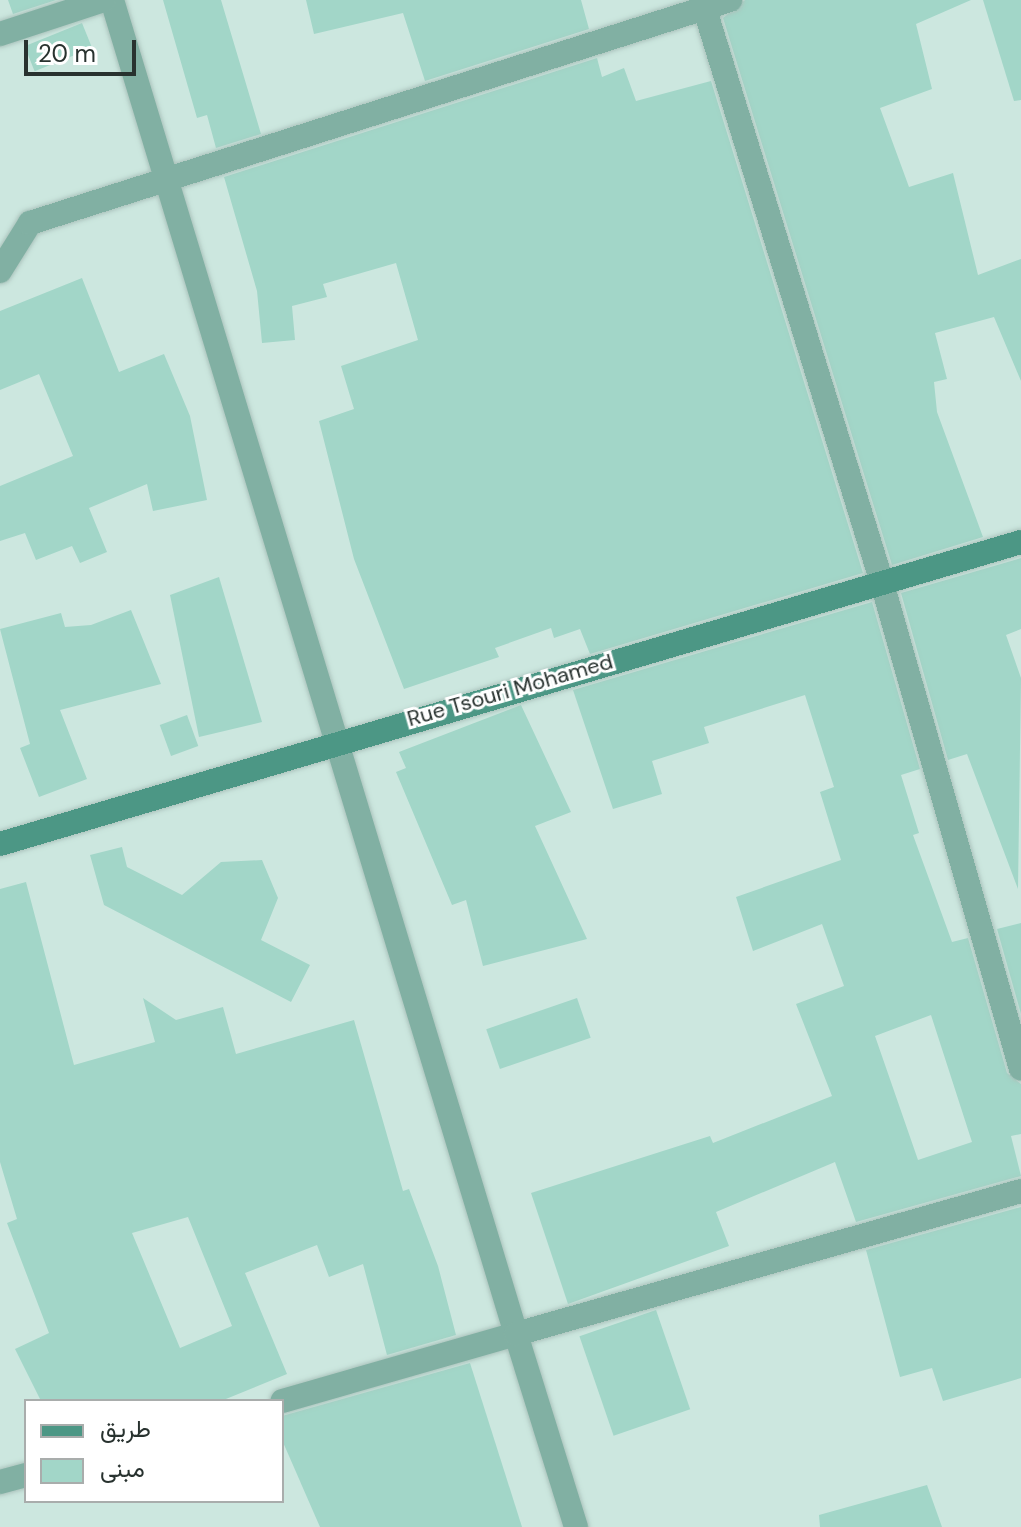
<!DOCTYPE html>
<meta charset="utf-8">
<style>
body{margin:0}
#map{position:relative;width:1021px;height:1527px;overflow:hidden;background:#cce7df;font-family:"DM Sans",Vazirmatn,sans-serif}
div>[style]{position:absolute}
.building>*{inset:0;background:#a2d6c8;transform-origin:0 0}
.roads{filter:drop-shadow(0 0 2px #abc3bc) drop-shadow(0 0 2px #abc3bc)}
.street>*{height:24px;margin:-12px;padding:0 12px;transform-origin:12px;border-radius:12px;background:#81b0a3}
.secondary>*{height:24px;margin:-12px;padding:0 12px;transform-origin:12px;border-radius:12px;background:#4c9785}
span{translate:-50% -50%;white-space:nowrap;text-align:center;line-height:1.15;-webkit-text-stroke:6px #fff;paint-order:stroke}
.street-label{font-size:22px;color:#28322f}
.legend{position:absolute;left:24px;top:1399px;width:260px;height:104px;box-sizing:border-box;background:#fff;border:2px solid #a9adac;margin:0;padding:10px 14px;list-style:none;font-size:24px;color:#28322f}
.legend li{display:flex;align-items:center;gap:16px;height:40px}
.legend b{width:40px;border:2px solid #a9adac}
.scale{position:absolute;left:24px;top:40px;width:112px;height:36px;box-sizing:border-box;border:4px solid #28322f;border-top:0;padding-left:10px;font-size:24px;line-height:28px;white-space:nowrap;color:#28322f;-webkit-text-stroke:6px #fff;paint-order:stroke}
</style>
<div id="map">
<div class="building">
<div style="clip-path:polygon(8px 0,56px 0,13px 14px)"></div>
<div style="clip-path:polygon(163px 0,221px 0,261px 134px,216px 148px,207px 115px,197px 118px)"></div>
<div style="clip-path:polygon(306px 0,581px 0,589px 29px,425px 81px,403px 13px,314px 34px)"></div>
<div style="clip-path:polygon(745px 0,971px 0,916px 24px,932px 89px,880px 108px,909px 187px,953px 173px,978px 275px,1021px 259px,1021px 381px,994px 317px,935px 333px,947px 379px,934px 382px,937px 412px,983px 537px,892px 565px,723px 18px)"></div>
<div style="clip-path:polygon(983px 0,1021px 0,1021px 100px,1014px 101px)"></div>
<div style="left:82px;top:23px;width:27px;height:62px;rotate:68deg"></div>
<div style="clip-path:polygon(597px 58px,602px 77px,624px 68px,636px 101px,711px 81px,863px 573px,590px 654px,580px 629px,554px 638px,551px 628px,495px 648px,499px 657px,404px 689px,354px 559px,319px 421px,354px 409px,341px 366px,418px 340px,396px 263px,323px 284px,327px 297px,292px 306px,295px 340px,262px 343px,257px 291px,224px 177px)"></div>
<div style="clip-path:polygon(82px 278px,119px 372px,164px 354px,190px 416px,207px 500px,153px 511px,147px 484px,89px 508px,107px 552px,80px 563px,72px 546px,36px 560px,25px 533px,0 541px,0 486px,73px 456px,39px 374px,0 390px,0 311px)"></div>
<div style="clip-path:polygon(1021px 558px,1021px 629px,1006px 635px,1021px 678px,1018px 889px,967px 754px,948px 760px,901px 593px)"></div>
<div style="clip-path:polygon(219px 577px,262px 722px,199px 737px,170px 595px)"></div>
<div style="clip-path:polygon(evenodd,872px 602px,920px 769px,901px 775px,919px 833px,913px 835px,952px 942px,968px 938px,1007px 1073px,1021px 1084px,1021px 1134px,1011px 1136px,1021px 1176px,856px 1222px,835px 1162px,716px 1212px,729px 1246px,568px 1304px,531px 1193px,710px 1136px,713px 1143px,832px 1096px,796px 1004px,844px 986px,822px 924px,753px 951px,736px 897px,841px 860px,820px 792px,834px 787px,805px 695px,704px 727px,709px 743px,652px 761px,662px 794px,613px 809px,573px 690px,872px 602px,931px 1015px,972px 1142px,918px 1160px,875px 1036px,931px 1015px)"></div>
<div style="clip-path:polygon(131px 610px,161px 684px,60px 710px,87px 779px,39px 797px,20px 748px,30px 744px,0 629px,61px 613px,65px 627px,91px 625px)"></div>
<div style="clip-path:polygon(521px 705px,571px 812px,535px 826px,587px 939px,483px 966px,466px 900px,452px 905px,396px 772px,406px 768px,399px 752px)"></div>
<div style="left:187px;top:715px;width:33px;height:29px;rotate:70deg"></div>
<div style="clip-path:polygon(122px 847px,127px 867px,182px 895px,221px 862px,262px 860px,278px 898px,261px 940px,310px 965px,291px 1002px,104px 905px,90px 855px)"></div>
<div style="clip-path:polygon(evenodd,26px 882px,74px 1065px,155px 1042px,143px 998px,176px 1020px,223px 1007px,236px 1054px,354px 1020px,403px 1191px,409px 1189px,438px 1266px,456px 1335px,387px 1355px,363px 1264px,329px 1277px,317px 1245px,245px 1273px,287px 1374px,221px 1401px,41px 1401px,15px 1349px,49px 1333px,7px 1223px,17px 1219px,0 1162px,0 889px,26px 882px,188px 1217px,232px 1326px,180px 1348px,132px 1233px,188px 1217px)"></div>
<div style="clip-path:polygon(1021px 923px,1021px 1014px,997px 929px)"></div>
<div style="left:577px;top:998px;width:42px;height:96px;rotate:71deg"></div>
<div style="clip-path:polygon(1021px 1207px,1021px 1378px,943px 1401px,932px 1368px,900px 1377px,866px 1250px)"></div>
<div style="left:656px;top:1310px;width:105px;height:81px;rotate:71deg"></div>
<div style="clip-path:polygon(470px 1363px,522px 1527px,320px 1527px,282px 1440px,282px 1416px)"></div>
<div style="clip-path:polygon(927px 1485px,942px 1527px,820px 1527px,819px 1515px)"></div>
</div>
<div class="roads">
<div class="street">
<div style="left:112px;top:0;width:1394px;rotate:73.15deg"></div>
<div style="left:516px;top:1334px;width:243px;rotate:164deg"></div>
<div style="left:702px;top:0;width:610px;rotate:72.84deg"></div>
<div style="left:882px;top:583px;width:505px;rotate:74.04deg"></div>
<div style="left:0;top:34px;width:109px;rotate:-18.1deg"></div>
<div style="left:0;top:271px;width:57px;rotate:-58deg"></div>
<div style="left:30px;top:223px;width:735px;rotate:-17.67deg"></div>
<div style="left:0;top:1482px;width:27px;rotate:-15deg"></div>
<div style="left:576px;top:1527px;width:202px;rotate:-107.3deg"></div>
<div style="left:516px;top:1334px;width:525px;rotate:-15.81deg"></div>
</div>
<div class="secondary">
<div style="left:0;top:844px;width:1065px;rotate:-16.48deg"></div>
</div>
</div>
<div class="street-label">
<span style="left:510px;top:690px;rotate:-16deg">Rue Tsouri Mohamed</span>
</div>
<ul class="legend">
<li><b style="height:10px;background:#4c9785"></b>طريق</li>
<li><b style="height:22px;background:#a2d6c8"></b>مبنى</li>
</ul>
<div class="scale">20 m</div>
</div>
